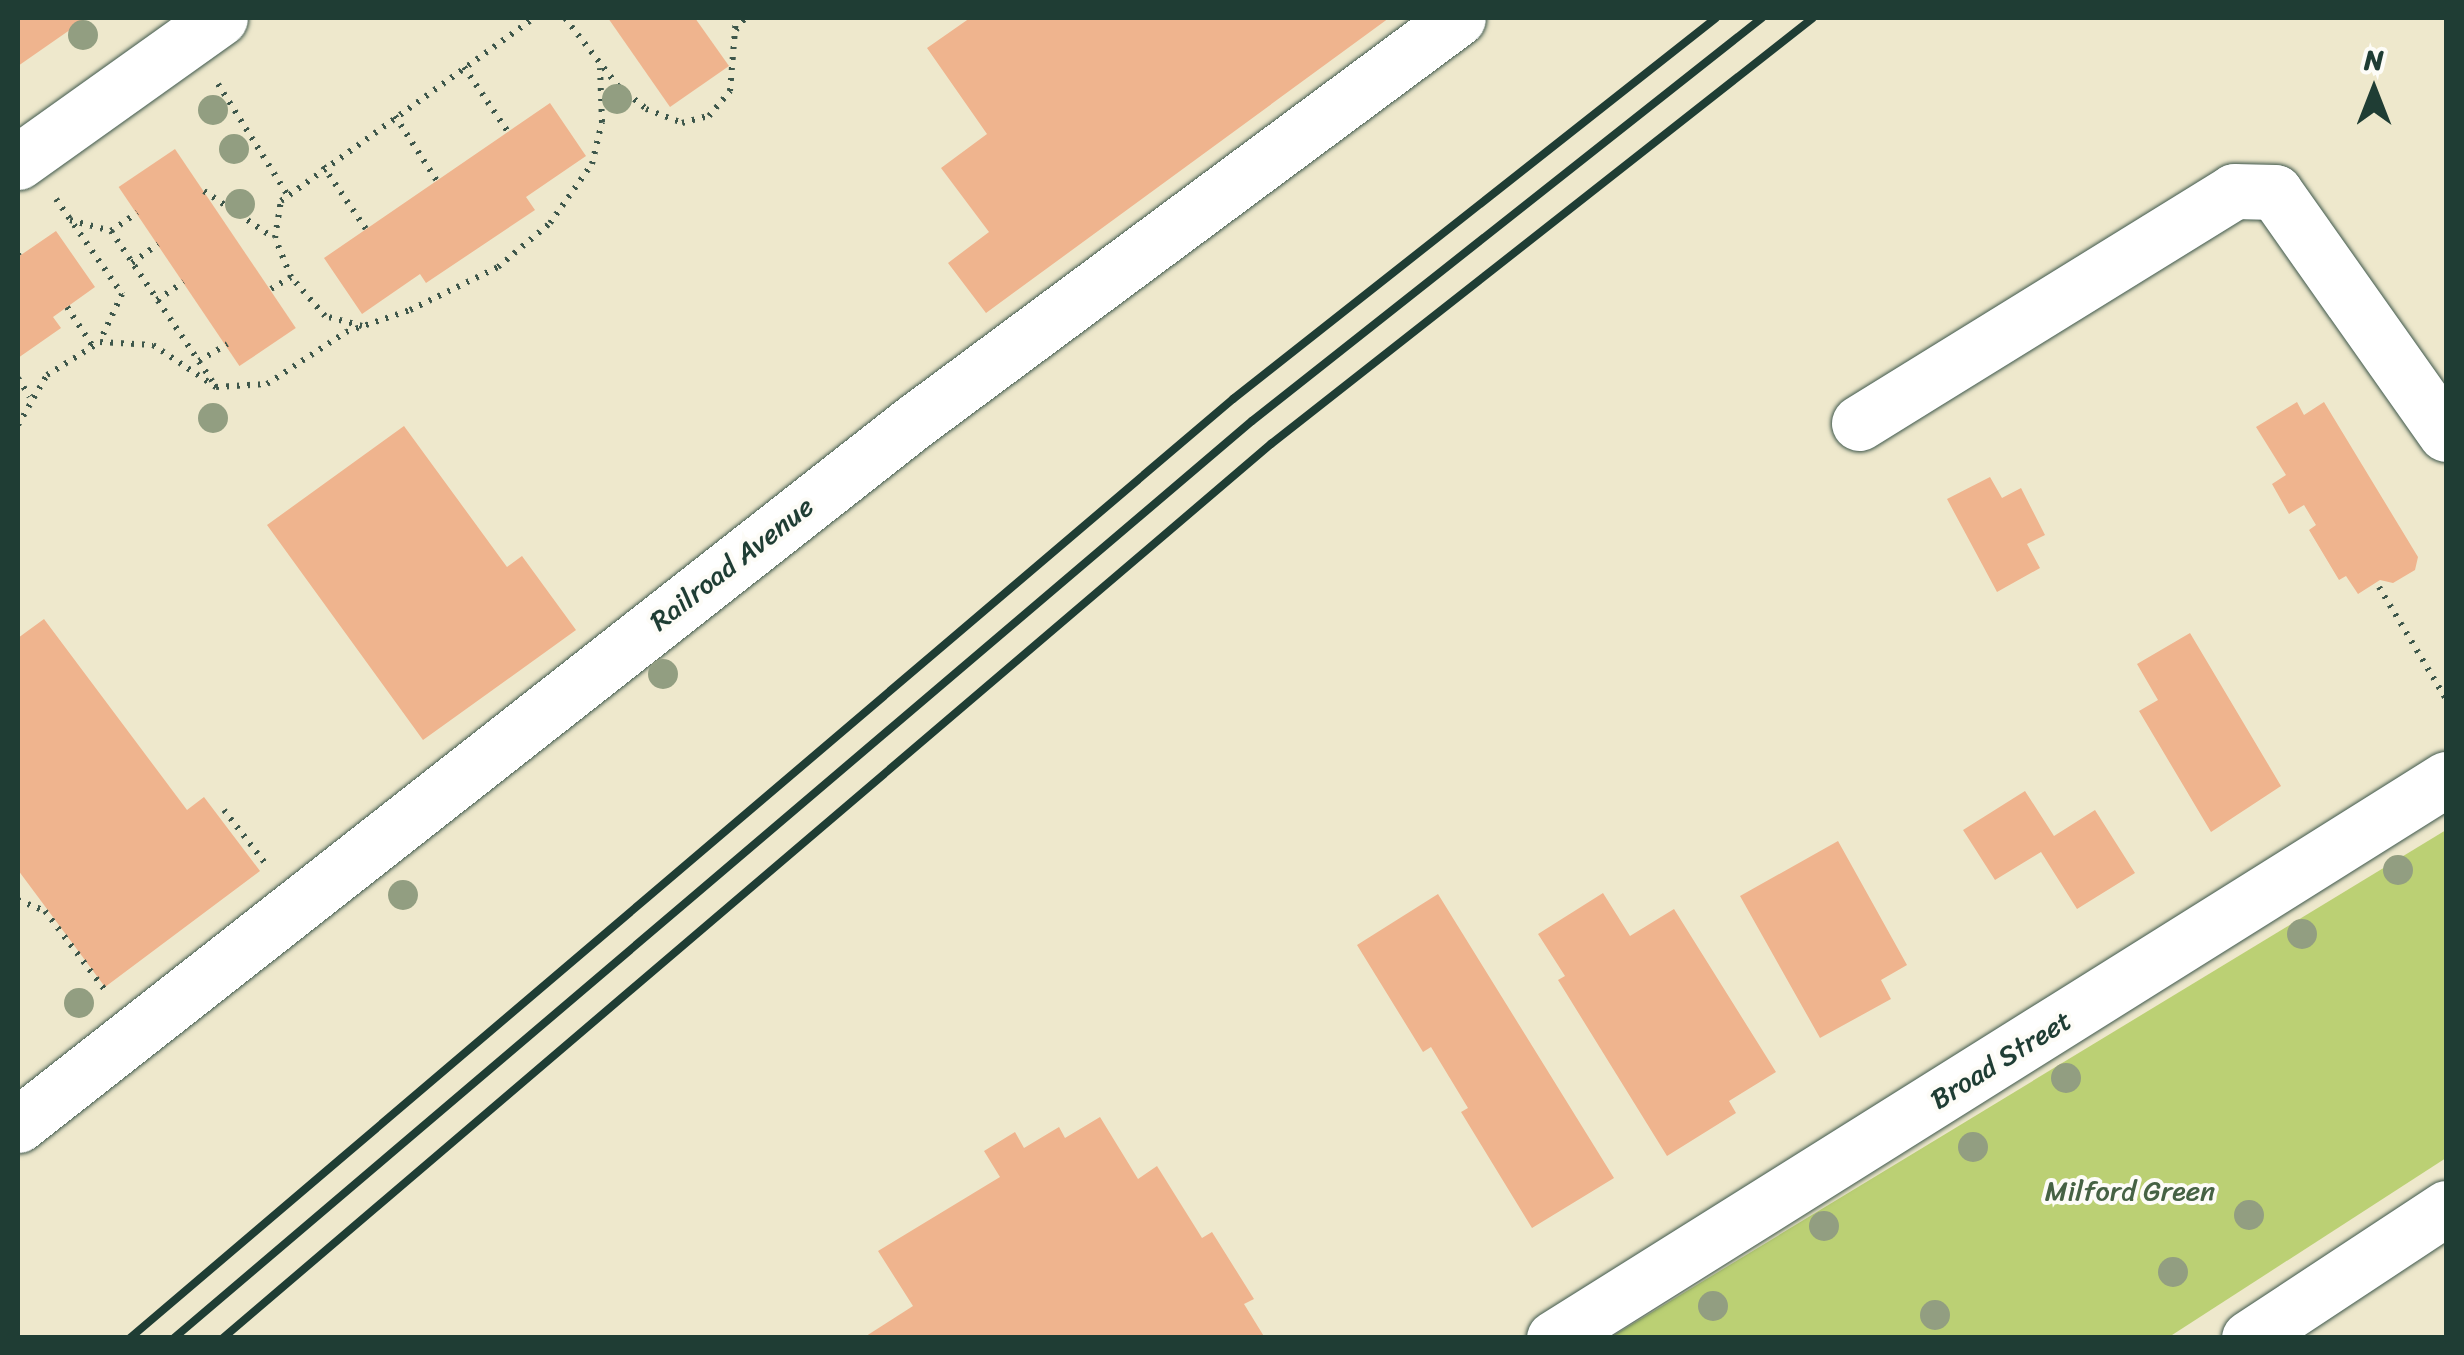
<!DOCTYPE html>
<style>
body{margin:0}
#map{position:relative;width:2464px;height:1355px;overflow:hidden;background:#eee8cc;font-family:Sriracha,sans-serif}
div>[style]{position:absolute}
.green>*{inset:0;background:#bbd074}
.building>*{inset:0;background:#efb48e;transform-origin:0 0}
.path>*{height:6px;margin-top:-3px;transform-origin:0;background:repeating-linear-gradient(90deg,#3e574b 0 2.5px,transparent 0 10.5px)}
.roads{filter:drop-shadow(0 0 2px #3e574b) drop-shadow(0 0 2px #3e574b)}
.minor>*{height:55px;margin:-27.5px;padding:0 27.5px;transform-origin:27.5px;border-radius:27.5px;background:#fff}
.major>*{height:55px;margin:-27.5px;padding:0 27.5px;transform-origin:27.5px;border-radius:27.5px;background:#fff}
.rail>*{height:8px;margin:-4px;padding:0 4px;transform-origin:4px;border-radius:4px;background:#1f3d34}
.trees>*{width:30px;height:30px;margin:-15px;border-radius:50%;background:#929e81}
span{translate:-50% -50%;white-space:nowrap;text-align:center;line-height:1.15;-webkit-text-stroke:8px #fdfcf7;paint-order:stroke}
.street-label{font-size:28px;color:#1f3d34}
.park-label{font-size:28px;color:#466244}
.frame{position:absolute;inset:0;border:20px solid #1f3d34;pointer-events:none}
.north{position:absolute;left:2324px;top:40px;width:100px;height:100px;-webkit-text-stroke:8px #fdfcf7;paint-order:stroke;rotate:0deg;font-size:28px;font-weight:700;line-height:40px;text-align:center;color:#1f3d34}
.north::after{content:'';display:block;margin:auto;width:35px;height:45px;background:#1f3d34;clip-path:polygon(50% 0,100% 100%,50% 72%,0 100%)}
</style>
<div id="map">
<div class="green">
<div style="clip-path:polygon(2446px 830px,2446px 1158px,2169px 1337px,1611px 1337px)"></div>
</div>
<div class="building">
<div style="clip-path:polygon(18px 18px,87px 18px,18px 66px)"></div>
<div style="clip-path:polygon(608px 18px,695px 18px,729px 66px,670px 107px)"></div>
<div style="clip-path:polygon(970px 18px,1389px 18px,986px 313px,948px 263px,989px 232px,941px 168px,987px 134px,927px 48px)"></div>
<div style="clip-path:polygon(550px 103px,586px 156px,526px 197px,535px 210px,426px 283px,420px 274px,362px 314px,324px 258px)"></div>
<div style="left:175px;top:149px;width:216px;height:68px;rotate:56deg"></div>
<div style="clip-path:polygon(56px 231px,95px 287px,53px 317px,61px 328px,18px 358px,18px 257px)"></div>
<div style="clip-path:polygon(2297px 402px,2304px 415px,2324px 402px,2418px 557px,2415px 570px,2393px 583px,2380px 580px,2358px 594px,2346px 576px,2339px 580px,2309px 530px,2316px 525px,2304px 505px,2289px 514px,2272px 484px,2286px 475px,2256px 427px)"></div>
<div style="clip-path:polygon(404px 426px,507px 567px,522px 556px,576px 630px,423px 740px,267px 525px)"></div>
<div style="clip-path:polygon(1990px 477px,2002px 498px,2021px 488px,2045px 535px,2027px 544px,2040px 568px,1997px 592px,1947px 499px)"></div>
<div style="clip-path:polygon(44px 619px,187px 810px,204px 797px,260px 871px,105px 987px,18px 870px,18px 638px)"></div>
<div style="clip-path:polygon(2190px 633px,2281px 786px,2211px 832px,2139px 711px,2158px 700px,2137px 664px)"></div>
<div style="clip-path:polygon(2025px 791px,2054px 836px,2095px 810px,2135px 873px,2077px 909px,2041px 852px,1995px 880px,1963px 830px)"></div>
<div style="clip-path:polygon(1838px 841px,1907px 965px,1881px 980px,1891px 999px,1820px 1038px,1740px 896px)"></div>
<div style="clip-path:polygon(1603px 893px,1630px 936px,1674px 909px,1776px 1072px,1729px 1101px,1736px 1113px,1667px 1156px,1558px 980px,1565px 976px,1538px 934px)"></div>
<div style="clip-path:polygon(1438px 894px,1614px 1178px,1532px 1228px,1461px 1112px,1468px 1108px,1431px 1047px,1423px 1052px,1357px 945px)"></div>
<div style="clip-path:polygon(1100px 1117px,1138px 1179px,1157px 1166px,1202px 1238px,1212px 1232px,1254px 1299px,1244px 1304px,1265px 1338px,863px 1338px,913px 1306px,878px 1251px,1000px 1177px,984px 1151px,1015px 1132px,1024px 1148px,1059px 1127px,1065px 1138px)"></div>
</div>
<div class="path">
<div style="left:565px;top:18px;width:86px;rotate:52.1deg"></div>
<div style="left:618px;top:86px;width:36px;rotate:39deg"></div>
<div style="left:646px;top:109px;width:39px;rotate:21deg"></div>
<div style="left:682px;top:123px;width:28px;rotate:-15deg"></div>
<div style="left:709px;top:116px;width:33px;rotate:-50deg"></div>
<div style="left:730px;top:91px;width:73px;rotate:-85.3deg"></div>
<div style="left:736px;top:30px;width:15px;rotate:-53deg"></div>
<div style="left:464px;top:67px;width:78px;rotate:55.9deg"></div>
<div style="left:218px;top:84px;width:130px;rotate:57.9deg"></div>
<div style="left:395px;top:116px;width:77px;rotate:57.1deg"></div>
<div style="left:323px;top:166px;width:76px;rotate:55.7deg"></div>
<div style="left:204px;top:191px;width:84px;rotate:33.9deg"></div>
<div style="left:56px;top:199px;width:116px;rotate:55.2deg"></div>
<div style="left:122px;top:294px;width:52px;rotate:115.1deg"></div>
<div style="left:70px;top:220px;width:42px;rotate:15deg"></div>
<div style="left:111px;top:231px;width:181px;rotate:56deg"></div>
<div style="left:111px;top:231px;width:32px;rotate:-35deg"></div>
<div style="left:18px;top:254px;width:2px;rotate:63deg"></div>
<div style="left:132px;top:263px;width:32px;rotate:-36deg"></div>
<div style="left:271px;top:289px;width:23px;rotate:-31deg"></div>
<div style="left:157px;top:300px;width:32px;rotate:-34deg"></div>
<div style="left:67px;top:307px;width:45px;rotate:56.7deg"></div>
<div style="left:362px;top:326px;width:38px;rotate:-165deg"></div>
<div style="left:325px;top:316px;width:52px;rotate:-131.1deg"></div>
<div style="left:291px;top:277px;width:42px;rotate:-112.3deg"></div>
<div style="left:275px;top:238px;width:37px;rotate:-81deg"></div>
<div style="left:281px;top:201px;width:312px;rotate:-35.9deg"></div>
<div style="left:199px;top:361px;width:33px;rotate:-31deg"></div>
<div style="left:18px;top:378px;width:22px;rotate:58deg"></div>
<div style="left:18px;top:425px;width:58px;rotate:-59.9deg"></div>
<div style="left:47px;top:375px;width:62px;rotate:-31.9deg"></div>
<div style="left:100px;top:342px;width:53px;rotate:3.2deg"></div>
<div style="left:153px;top:345px;width:76px;rotate:33.7deg"></div>
<div style="left:216px;top:387px;width:51px;rotate:-3.4deg"></div>
<div style="left:267px;top:384px;width:95px;rotate:-33.4deg"></div>
<div style="left:346px;top:332px;width:68px;rotate:-19deg"></div>
<div style="left:410px;top:310px;width:98px;rotate:-26deg"></div>
<div style="left:498px;top:267px;width:68px;rotate:-40.2deg"></div>
<div style="left:550px;top:223px;width:72px;rotate:-54.6deg"></div>
<div style="left:592px;top:164px;width:43px;rotate:-76.6deg"></div>
<div style="left:602px;top:122px;width:54px;rotate:-92.1deg"></div>
<div style="left:2379px;top:587px;width:131px;rotate:59.1deg"></div>
<div style="left:224px;top:810px;width:67px;rotate:52.3deg"></div>
<div style="left:18px;top:900px;width:29px;rotate:22deg"></div>
<div style="left:45px;top:911px;width:99px;rotate:52.8deg"></div>
</div>
<div class="roads">
<div class="minor">
<div style="left:18px;top:162px;width:248px;rotate:-35.5deg"></div>
<div style="left:1859px;top:423px;width:441px;rotate:-31.7deg"></div>
<div style="left:2234px;top:191px;width:41px;rotate:1.4deg"></div>
<div style="left:2275px;top:192px;width:296px;rotate:54.8deg"></div>
<div style="left:18px;top:1125px;width:1140px;rotate:-38.13deg"></div>
<div style="left:915px;top:421px;width:676px;rotate:-36.58deg"></div>
</div>
<div class="major">
<div style="left:1554px;top:1338px;width:1053px;rotate:-32.07deg"></div>
<div style="left:2249px;top:1338px;width:236px;rotate:-33.4deg"></div>
</div>
</div>
<div class="rail">
<div style="left:130px;top:1338px;width:1449px;rotate:-40.41deg"></div>
<div style="left:1233px;top:399px;width:615px;rotate:-38.27deg"></div>
<div style="left:174px;top:1338px;width:1415px;rotate:-40.39deg"></div>
<div style="left:1252px;top:421px;width:650px;rotate:-38.32deg"></div>
<div style="left:223px;top:1338px;width:1378px;rotate:-40.47deg"></div>
<div style="left:1271px;top:444px;width:689px;rotate:-38.17deg"></div>
</div>
<div class="trees">
<div style="left:83px;top:35px"></div>
<div style="left:617px;top:99px"></div>
<div style="left:213px;top:110px"></div>
<div style="left:234px;top:149px"></div>
<div style="left:240px;top:204px"></div>
<div style="left:213px;top:418px"></div>
<div style="left:663px;top:674px"></div>
<div style="left:2398px;top:870px"></div>
<div style="left:403px;top:895px"></div>
<div style="left:2302px;top:934px"></div>
<div style="left:79px;top:1003px"></div>
<div style="left:2066px;top:1078px"></div>
<div style="left:1973px;top:1147px"></div>
<div style="left:2249px;top:1215px"></div>
<div style="left:1824px;top:1226px"></div>
<div style="left:2173px;top:1272px"></div>
<div style="left:1713px;top:1306px"></div>
<div style="left:1935px;top:1315px"></div>
</div>
<div class="street-label">
<span style="left:732px;top:564px;rotate:-38deg">Railroad Avenue</span>
<span style="left:2001px;top:1060px;rotate:-32deg">Broad Street</span>
</div>
<div class="park-label">
<span style="left:2130px;top:1191px">Milford Green</span>
</div>
<div class="frame"></div>
<div class="north">N</div>
</div>
